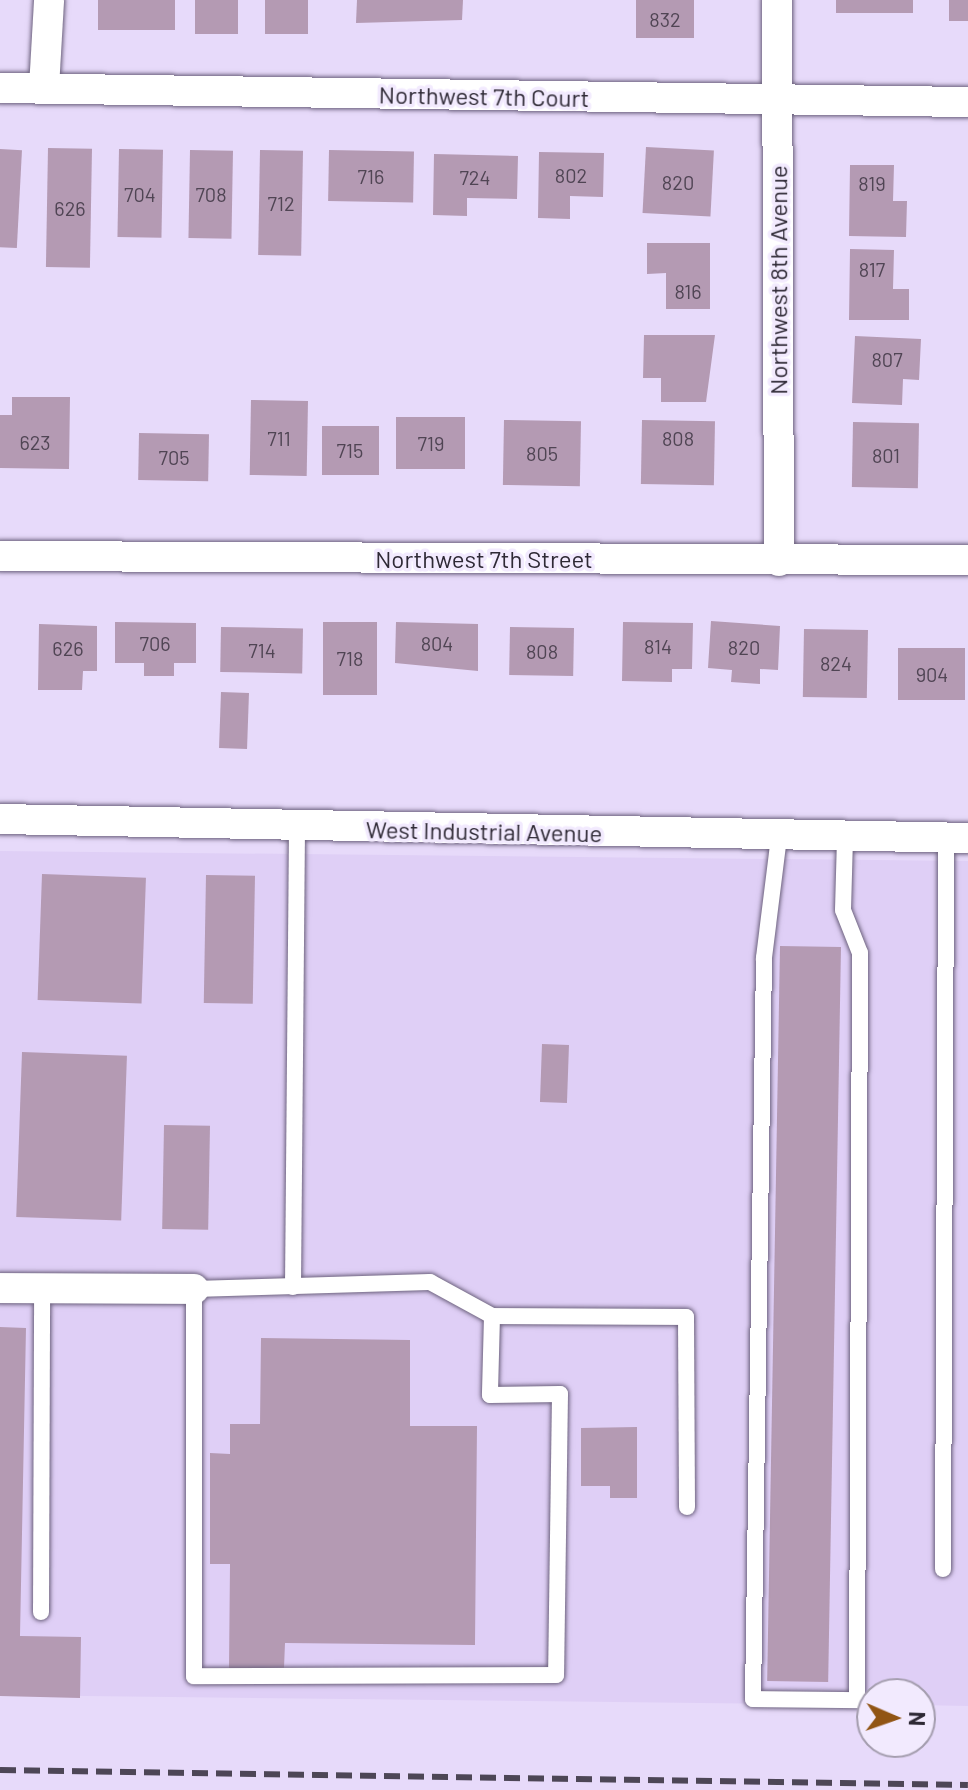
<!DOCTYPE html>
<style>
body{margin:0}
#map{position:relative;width:968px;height:1790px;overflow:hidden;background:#e7dafa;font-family:Barlow,sans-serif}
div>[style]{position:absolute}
.built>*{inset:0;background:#dfcff6}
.building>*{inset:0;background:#b49ab3;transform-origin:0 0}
.roads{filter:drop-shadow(0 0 2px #6d627e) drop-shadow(0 0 2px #6d627e)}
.lane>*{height:16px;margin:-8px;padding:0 8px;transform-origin:8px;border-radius:8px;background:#fff}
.street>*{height:30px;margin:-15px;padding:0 15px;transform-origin:15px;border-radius:15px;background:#fff}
.rail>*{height:6px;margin-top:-3px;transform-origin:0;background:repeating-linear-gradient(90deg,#4d4656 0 16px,transparent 0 24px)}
span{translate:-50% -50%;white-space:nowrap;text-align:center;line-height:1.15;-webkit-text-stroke:7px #f2eafe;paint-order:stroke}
.number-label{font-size:20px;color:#504554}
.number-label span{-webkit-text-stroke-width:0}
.street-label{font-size:24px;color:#2e2935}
.north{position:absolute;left:856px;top:1678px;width:80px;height:80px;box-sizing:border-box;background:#f2eafe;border:2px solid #a49dae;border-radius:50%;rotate:92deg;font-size:22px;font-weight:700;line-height:32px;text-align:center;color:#2e2935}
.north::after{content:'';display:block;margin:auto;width:28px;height:36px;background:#915514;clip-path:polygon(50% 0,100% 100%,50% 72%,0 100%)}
</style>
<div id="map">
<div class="built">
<div style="clip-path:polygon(0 851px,968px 861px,968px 1706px,920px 1705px,920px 1694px,872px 1694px,872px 1705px,0 1695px)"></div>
</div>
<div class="building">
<div style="left:98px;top:0;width:77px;height:30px"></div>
<div style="left:195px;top:0;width:43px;height:34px"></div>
<div style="left:265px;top:0;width:43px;height:34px"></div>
<div style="clip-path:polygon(357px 0,463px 0,462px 20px,356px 23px)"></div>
<div style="left:636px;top:0;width:58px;height:38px"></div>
<div style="left:836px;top:0;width:77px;height:13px"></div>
<div style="left:949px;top:0;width:19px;height:21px"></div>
<div style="left:646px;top:147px;width:68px;height:66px;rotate:3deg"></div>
<div style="left:48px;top:148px;width:44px;height:119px;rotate:1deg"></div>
<div style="left:0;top:149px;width:22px;height:98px;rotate:3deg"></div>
<div style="left:119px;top:149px;width:44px;height:88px;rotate:1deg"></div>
<div style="left:190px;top:150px;width:43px;height:88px;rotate:1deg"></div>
<div style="left:260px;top:150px;width:43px;height:105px;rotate:1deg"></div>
<div style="left:329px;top:150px;width:85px;height:51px;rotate:1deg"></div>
<div style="clip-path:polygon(539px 152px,604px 153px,603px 197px,570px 196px,570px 219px,538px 218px)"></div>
<div style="clip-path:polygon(434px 154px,518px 156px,517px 199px,467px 198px,467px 216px,433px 215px)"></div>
<div style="clip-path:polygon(850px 165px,894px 165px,893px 201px,907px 201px,906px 237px,849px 236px)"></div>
<div style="clip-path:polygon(647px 243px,710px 243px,710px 309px,666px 309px,666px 273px,647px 274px)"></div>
<div style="clip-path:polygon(850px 249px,894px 250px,893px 289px,909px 289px,909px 320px,849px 320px)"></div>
<div style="clip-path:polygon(644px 335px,715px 335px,706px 402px,661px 402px,661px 378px,643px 378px)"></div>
<div style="clip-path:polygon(855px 336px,921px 339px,919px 380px,903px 379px,902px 405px,852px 403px)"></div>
<div style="clip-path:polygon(12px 397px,70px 397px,69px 469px,0 468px,0 415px,12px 415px)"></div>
<div style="left:251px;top:400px;width:57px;height:75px;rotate:1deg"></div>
<div style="left:396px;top:417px;width:69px;height:52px"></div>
<div style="left:504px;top:420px;width:77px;height:65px;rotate:1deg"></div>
<div style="left:642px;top:420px;width:73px;height:64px;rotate:1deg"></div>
<div style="left:853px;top:422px;width:66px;height:65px;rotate:1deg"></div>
<div style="left:322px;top:426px;width:57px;height:49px"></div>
<div style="left:139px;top:433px;width:70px;height:47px;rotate:1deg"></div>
<div style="clip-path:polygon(711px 621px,780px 626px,778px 670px,760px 669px,760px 684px,731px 682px,732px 670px,708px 668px)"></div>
<div style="clip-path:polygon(115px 622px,196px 623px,196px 663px,174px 663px,174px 676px,144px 676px,144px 663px,115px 663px)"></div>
<div style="left:323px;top:622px;width:54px;height:73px"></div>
<div style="clip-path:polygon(396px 622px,478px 624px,478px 671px,395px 663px)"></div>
<div style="clip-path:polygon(623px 622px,693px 623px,692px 669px,672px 669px,672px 682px,622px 681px)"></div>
<div style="clip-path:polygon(39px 624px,97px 626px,97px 671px,83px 671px,82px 690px,38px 690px)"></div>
<div style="left:221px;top:627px;width:82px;height:45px;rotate:1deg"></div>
<div style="left:510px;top:627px;width:64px;height:48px;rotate:1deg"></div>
<div style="left:804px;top:629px;width:64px;height:68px;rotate:1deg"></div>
<div style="left:898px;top:648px;width:67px;height:52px"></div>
<div style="left:221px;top:692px;width:28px;height:56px;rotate:2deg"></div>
<div style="left:42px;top:874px;width:104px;height:126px;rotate:2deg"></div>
<div style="left:206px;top:875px;width:49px;height:128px;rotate:1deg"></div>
<div style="left:780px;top:946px;width:61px;height:735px;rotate:1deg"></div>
<div style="left:542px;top:1044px;width:27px;height:58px;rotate:2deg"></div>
<div style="left:22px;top:1052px;width:105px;height:165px;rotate:2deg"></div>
<div style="left:164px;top:1125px;width:46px;height:104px;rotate:1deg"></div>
<div style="clip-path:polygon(0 1327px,26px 1328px,20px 1636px,81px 1637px,80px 1698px,0 1696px)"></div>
<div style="clip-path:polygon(261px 1338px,410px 1340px,410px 1426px,477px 1426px,475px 1645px,285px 1643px,284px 1668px,229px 1668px,230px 1564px,210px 1564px,210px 1453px,230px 1454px,230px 1424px,260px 1424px)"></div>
<div style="clip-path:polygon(637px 1427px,637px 1498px,610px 1498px,610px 1486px,581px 1486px,581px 1428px)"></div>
</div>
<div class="roads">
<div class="lane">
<div style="left:779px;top:837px;width:122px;rotate:97.1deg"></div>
<div style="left:764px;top:958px;width:741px;rotate:90.85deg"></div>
<div style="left:753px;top:1699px;width:104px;rotate:0.6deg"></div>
<div style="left:857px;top:1700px;width:747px;rotate:-89.77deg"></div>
<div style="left:860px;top:953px;width:46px;rotate:-111.6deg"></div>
<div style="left:843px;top:910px;width:73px;rotate:-88.4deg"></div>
<div style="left:430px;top:1282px;width:71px;rotate:28.7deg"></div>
<div style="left:492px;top:1316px;width:79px;rotate:91.5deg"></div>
<div style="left:490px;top:1395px;width:70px;rotate:-0.8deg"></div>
<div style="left:560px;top:1394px;width:281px;rotate:90.8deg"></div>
<div style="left:556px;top:1675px;width:362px;rotate:179.8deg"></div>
<div style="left:194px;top:1676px;width:387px;rotate:-90deg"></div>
<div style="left:194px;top:1289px;width:236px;rotate:-1.7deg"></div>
<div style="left:293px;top:1287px;width:461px;rotate:-89.5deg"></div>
<div style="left:492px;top:1316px;width:194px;rotate:0.3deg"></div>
<div style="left:686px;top:1317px;width:190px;rotate:89.7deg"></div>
<div style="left:943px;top:1569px;width:731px;rotate:-89.76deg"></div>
<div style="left:41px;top:1612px;width:324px;rotate:-89.8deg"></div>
</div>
<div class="street">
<div style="left:777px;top:0;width:561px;rotate:89.8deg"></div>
<div style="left:0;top:88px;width:968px;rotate:0.83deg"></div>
<div style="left:44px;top:88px;width:88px;rotate:-86.7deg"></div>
<div style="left:0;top:556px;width:968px;rotate:0.24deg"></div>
<div style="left:0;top:819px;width:968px;rotate:1.12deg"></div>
<div style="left:0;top:1288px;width:194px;rotate:0.3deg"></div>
</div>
</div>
<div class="rail">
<div style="left:0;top:1770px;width:968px;rotate:0.89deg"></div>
</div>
<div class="number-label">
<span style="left:665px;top:19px">832</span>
<span style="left:571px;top:175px">802</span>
<span style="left:371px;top:176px">716</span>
<span style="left:475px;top:177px">724</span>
<span style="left:678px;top:182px">820</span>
<span style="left:872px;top:183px">819</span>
<span style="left:140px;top:194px">704</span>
<span style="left:211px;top:194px">708</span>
<span style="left:281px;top:203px">712</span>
<span style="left:70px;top:208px">626</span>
<span style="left:872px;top:269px">817</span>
<span style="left:688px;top:291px">816</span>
<span style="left:887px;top:359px">807</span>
<span style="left:279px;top:438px">711</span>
<span style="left:678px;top:438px">808</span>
<span style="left:35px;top:442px">623</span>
<span style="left:431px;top:443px">719</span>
<span style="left:350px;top:450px">715</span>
<span style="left:542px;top:453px">805</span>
<span style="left:886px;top:455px">801</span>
<span style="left:174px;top:457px">705</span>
<span style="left:155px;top:643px">706</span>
<span style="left:437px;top:643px">804</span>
<span style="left:658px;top:646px">814</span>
<span style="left:744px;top:647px">820</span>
<span style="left:68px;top:648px">626</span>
<span style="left:262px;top:650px">714</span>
<span style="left:542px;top:651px">808</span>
<span style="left:350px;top:658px">718</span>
<span style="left:836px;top:663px">824</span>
<span style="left:932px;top:674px">904</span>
</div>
<div class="street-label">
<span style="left:484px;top:96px;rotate:1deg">Northwest 7th Court</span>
<span style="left:778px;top:280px;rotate:-90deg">Northwest 8th Avenue</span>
<span style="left:484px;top:559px">Northwest 7th Street</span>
<span style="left:484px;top:831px;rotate:1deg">West Industrial Avenue</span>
</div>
<div class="north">N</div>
</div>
